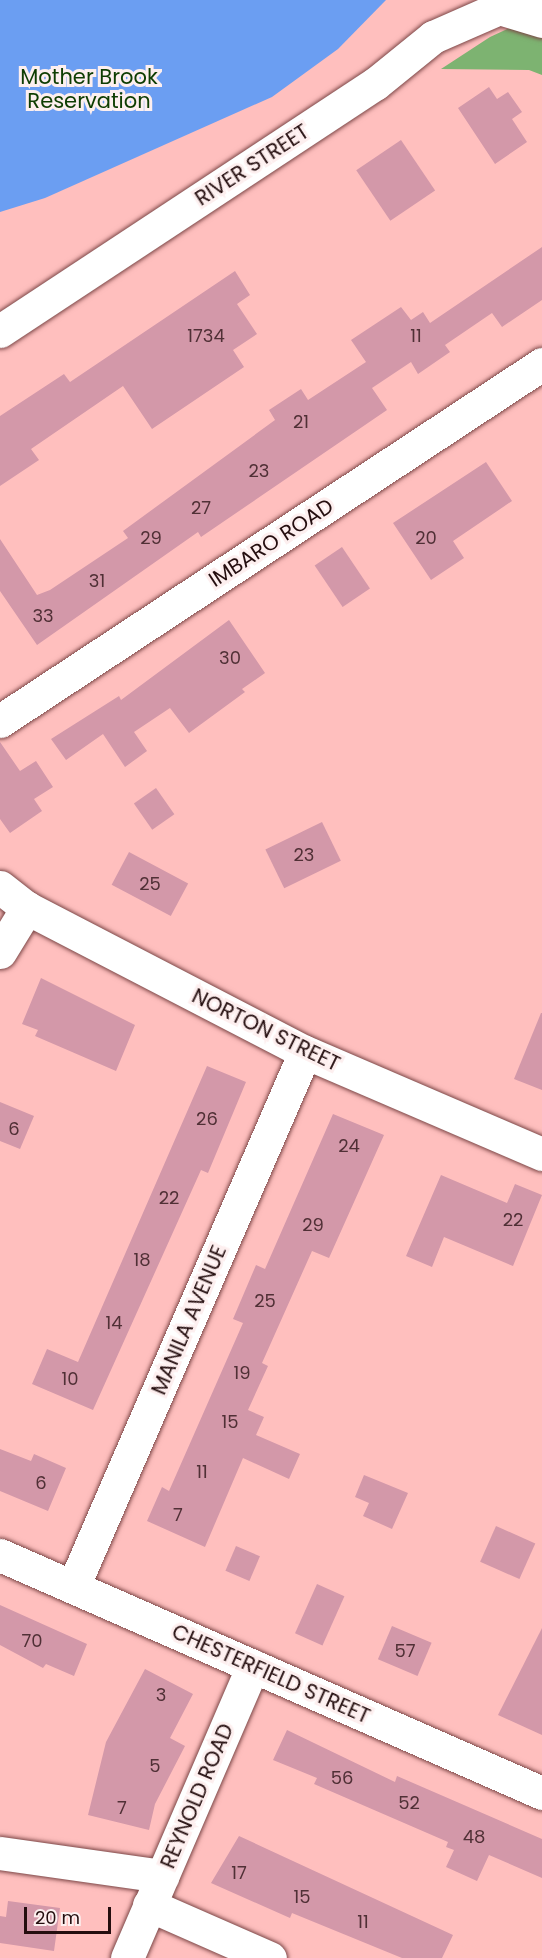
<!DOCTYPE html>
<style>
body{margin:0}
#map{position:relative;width:542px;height:1958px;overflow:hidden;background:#ffbfbe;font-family:Poppins,sans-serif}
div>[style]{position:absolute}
.green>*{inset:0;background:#7db371}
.water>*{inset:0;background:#6b9ef2}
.building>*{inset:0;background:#d398a9;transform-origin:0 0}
.roads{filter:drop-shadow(0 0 2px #7c4747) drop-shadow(0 0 2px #7c4747)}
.minor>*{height:33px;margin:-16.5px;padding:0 16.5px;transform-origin:16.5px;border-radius:16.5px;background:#fff}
.major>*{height:33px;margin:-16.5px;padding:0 16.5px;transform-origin:16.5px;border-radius:16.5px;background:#fff}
span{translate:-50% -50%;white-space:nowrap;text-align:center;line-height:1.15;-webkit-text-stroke:6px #fdefef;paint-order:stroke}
.number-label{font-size:18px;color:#503036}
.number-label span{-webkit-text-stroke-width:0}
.park-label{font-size:21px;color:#0e3d02}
.street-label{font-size:21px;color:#240e0f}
.scale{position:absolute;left:24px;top:1907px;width:87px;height:27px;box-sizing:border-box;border:3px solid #240e0f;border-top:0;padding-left:8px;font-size:18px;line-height:21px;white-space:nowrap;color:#240e0f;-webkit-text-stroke:4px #fdefef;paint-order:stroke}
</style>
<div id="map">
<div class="green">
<div style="clip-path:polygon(542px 13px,542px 75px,529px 70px,441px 69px,490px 37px)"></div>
</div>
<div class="water">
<div style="clip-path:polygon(0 0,386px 0,338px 49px,272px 97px,45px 198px,0 212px)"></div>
</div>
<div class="building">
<div style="clip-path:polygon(489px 87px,497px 99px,508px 92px,522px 112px,512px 119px,527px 142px,495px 164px,458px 108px)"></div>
<div style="left:401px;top:140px;width:61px;height:54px;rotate:56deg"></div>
<div style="clip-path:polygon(542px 247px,542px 300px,502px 327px,492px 313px,445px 345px,450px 352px,418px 374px,411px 362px,372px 388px,387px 410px,201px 537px,198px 532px,37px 645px,0 591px,0 539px,37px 595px,50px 590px,128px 538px,123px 531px,275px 420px,269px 410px,301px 389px,308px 400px,366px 362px,351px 340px,401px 307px,411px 320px,423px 312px,430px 323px)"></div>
<div style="clip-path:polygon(235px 271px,250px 295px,237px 304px,257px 334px,233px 350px,244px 367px,152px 429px,123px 386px,31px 449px,39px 460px,0 486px,0 416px,64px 374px,70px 382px)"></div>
<div style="clip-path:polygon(486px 462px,512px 501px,453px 541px,464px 558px,431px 580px,393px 523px)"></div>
<div style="left:342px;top:547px;width:50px;height:33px;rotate:56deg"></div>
<div style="clip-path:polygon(229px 620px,265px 673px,242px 689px,245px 692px,189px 733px,170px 708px,134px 732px,147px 751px,125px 767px,103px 734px,66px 760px,51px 739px,119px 696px,121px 700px)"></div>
<div style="clip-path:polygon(0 742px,20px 771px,36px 761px,53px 787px,34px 799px,42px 811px,10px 833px,0 819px)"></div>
<div style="left:156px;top:788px;width:32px;height:27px;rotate:55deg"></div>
<div style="left:322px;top:822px;width:43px;height:63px;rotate:64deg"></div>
<div style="left:129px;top:852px;width:67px;height:37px;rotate:28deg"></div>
<div style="clip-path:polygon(41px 978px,135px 1025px,116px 1071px,35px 1036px,38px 1030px,22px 1024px)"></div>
<div style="clip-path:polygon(541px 1013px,542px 1013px,542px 1090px,514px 1079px)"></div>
<div style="clip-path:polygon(207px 1066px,246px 1082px,208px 1173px,201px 1170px,93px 1410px,32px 1384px,47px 1349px,78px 1362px)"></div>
<div style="clip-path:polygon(0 1102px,34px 1116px,20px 1149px,0 1141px)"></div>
<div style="clip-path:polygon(333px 1114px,384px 1135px,329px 1258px,312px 1251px,262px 1363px,268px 1366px,248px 1410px,264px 1417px,256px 1435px,300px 1454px,289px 1479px,243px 1458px,205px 1547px,147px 1521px,162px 1487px,169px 1491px,243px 1323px,233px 1319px,256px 1265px,265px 1269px)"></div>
<div style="clip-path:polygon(441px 1175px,507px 1203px,515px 1184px,542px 1195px,513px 1266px,444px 1237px,432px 1267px,406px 1256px)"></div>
<div style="clip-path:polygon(0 1449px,31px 1461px,34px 1454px,66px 1468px,48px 1511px,0 1491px)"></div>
<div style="clip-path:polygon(364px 1475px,408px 1493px,392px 1529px,363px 1516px,369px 1503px,355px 1497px)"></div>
<div style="left:496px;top:1526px;width:43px;height:39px;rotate:24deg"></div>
<div style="left:236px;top:1546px;width:26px;height:27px;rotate:23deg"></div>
<div style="left:317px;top:1584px;width:30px;height:54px;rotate:24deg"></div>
<div style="clip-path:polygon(0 1605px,87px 1644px,74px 1676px,46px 1664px,43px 1668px,0 1645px)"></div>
<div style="left:392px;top:1626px;width:43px;height:36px;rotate:23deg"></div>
<div style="clip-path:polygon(542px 1628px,542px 1735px,498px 1715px)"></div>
<div style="clip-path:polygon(145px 1669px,193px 1694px,170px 1738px,185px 1746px,155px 1804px,149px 1830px,88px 1815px,106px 1742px)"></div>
<div style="clip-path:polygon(287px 1730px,395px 1782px,397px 1776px,542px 1839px,542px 1878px,489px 1855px,477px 1881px,446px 1867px,454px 1850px,446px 1847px,448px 1842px,314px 1784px,317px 1778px,273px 1760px)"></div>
<div style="clip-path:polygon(239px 1836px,453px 1935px,442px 1958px,402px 1958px,292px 1913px,290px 1918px,211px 1883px)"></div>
<div style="clip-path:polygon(8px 1901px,60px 1908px,54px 1951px,0 1943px,0 1916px,6px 1917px)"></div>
</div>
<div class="roads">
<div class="minor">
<div style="left:0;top:331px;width:449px;rotate:-33.4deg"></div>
<div style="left:375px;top:84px;width:75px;rotate:-39deg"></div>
<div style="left:433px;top:37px;width:72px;rotate:-23.7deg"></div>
<div style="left:499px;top:8px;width:43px;rotate:-10.8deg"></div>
<div style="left:0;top:721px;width:649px;rotate:-33.37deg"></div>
<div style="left:0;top:887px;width:34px;rotate:38deg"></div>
<div style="left:27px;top:908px;width:313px;rotate:27.4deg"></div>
<div style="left:305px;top:1052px;width:258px;rotate:23.3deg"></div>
<div style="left:0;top:952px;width:52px;rotate:-58.5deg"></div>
<div style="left:0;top:1555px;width:592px;rotate:23.71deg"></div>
<div style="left:73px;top:1587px;width:583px;rotate:-66.56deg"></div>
<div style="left:0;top:1853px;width:164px;rotate:8.1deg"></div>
<div style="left:149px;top:1905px;width:132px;rotate:23.7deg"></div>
<div style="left:127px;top:1958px;width:318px;rotate:-66.7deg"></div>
</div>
<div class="major">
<div style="left:497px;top:0;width:8px;rotate:76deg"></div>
<div style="left:499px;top:8px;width:45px;rotate:16.8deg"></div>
</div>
</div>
<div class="number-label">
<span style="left:206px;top:336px">1734</span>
<span style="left:416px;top:336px">11</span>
<span style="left:301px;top:422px">21</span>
<span style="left:259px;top:471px">23</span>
<span style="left:201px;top:508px">27</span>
<span style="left:151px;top:538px">29</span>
<span style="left:426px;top:538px">20</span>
<span style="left:97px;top:581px">31</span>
<span style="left:43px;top:616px">33</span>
<span style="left:230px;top:658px">30</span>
<span style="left:304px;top:855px">23</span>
<span style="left:150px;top:884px">25</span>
<span style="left:207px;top:1119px">26</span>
<span style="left:14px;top:1129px">6</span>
<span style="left:349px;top:1146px">24</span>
<span style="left:169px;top:1198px">22</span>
<span style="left:513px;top:1220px">22</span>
<span style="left:313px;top:1225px">29</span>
<span style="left:142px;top:1260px">18</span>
<span style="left:265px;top:1301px">25</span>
<span style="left:114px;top:1323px">14</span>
<span style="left:242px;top:1373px">19</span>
<span style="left:70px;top:1379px">10</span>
<span style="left:230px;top:1422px">15</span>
<span style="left:202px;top:1472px">11</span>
<span style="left:41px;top:1483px">6</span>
<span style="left:178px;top:1515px">7</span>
<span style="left:32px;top:1641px">70</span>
<span style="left:405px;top:1651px">57</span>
<span style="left:161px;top:1695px">3</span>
<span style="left:155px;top:1766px">5</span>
<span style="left:342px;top:1778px">56</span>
<span style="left:409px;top:1803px">52</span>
<span style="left:122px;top:1808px">7</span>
<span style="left:474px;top:1837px">48</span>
<span style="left:239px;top:1873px">17</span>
<span style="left:302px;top:1897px">15</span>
<span style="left:363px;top:1922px">11</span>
</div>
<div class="park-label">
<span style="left:89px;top:89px">Mother Brook<br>Reservation</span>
</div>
<div class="street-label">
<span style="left:252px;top:165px;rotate:-33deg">RIVER STREET</span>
<span style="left:271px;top:543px;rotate:-33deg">IMBARO ROAD</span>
<span style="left:266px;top:1030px;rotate:26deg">NORTON STREET</span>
<span style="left:189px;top:1320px;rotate:-67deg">MANILA AVENUE</span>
<span style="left:271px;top:1674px;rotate:24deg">CHESTERFIELD STREET</span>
<span style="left:197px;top:1796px;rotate:-67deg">REYNOLD ROAD</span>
</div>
<div class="scale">20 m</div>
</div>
